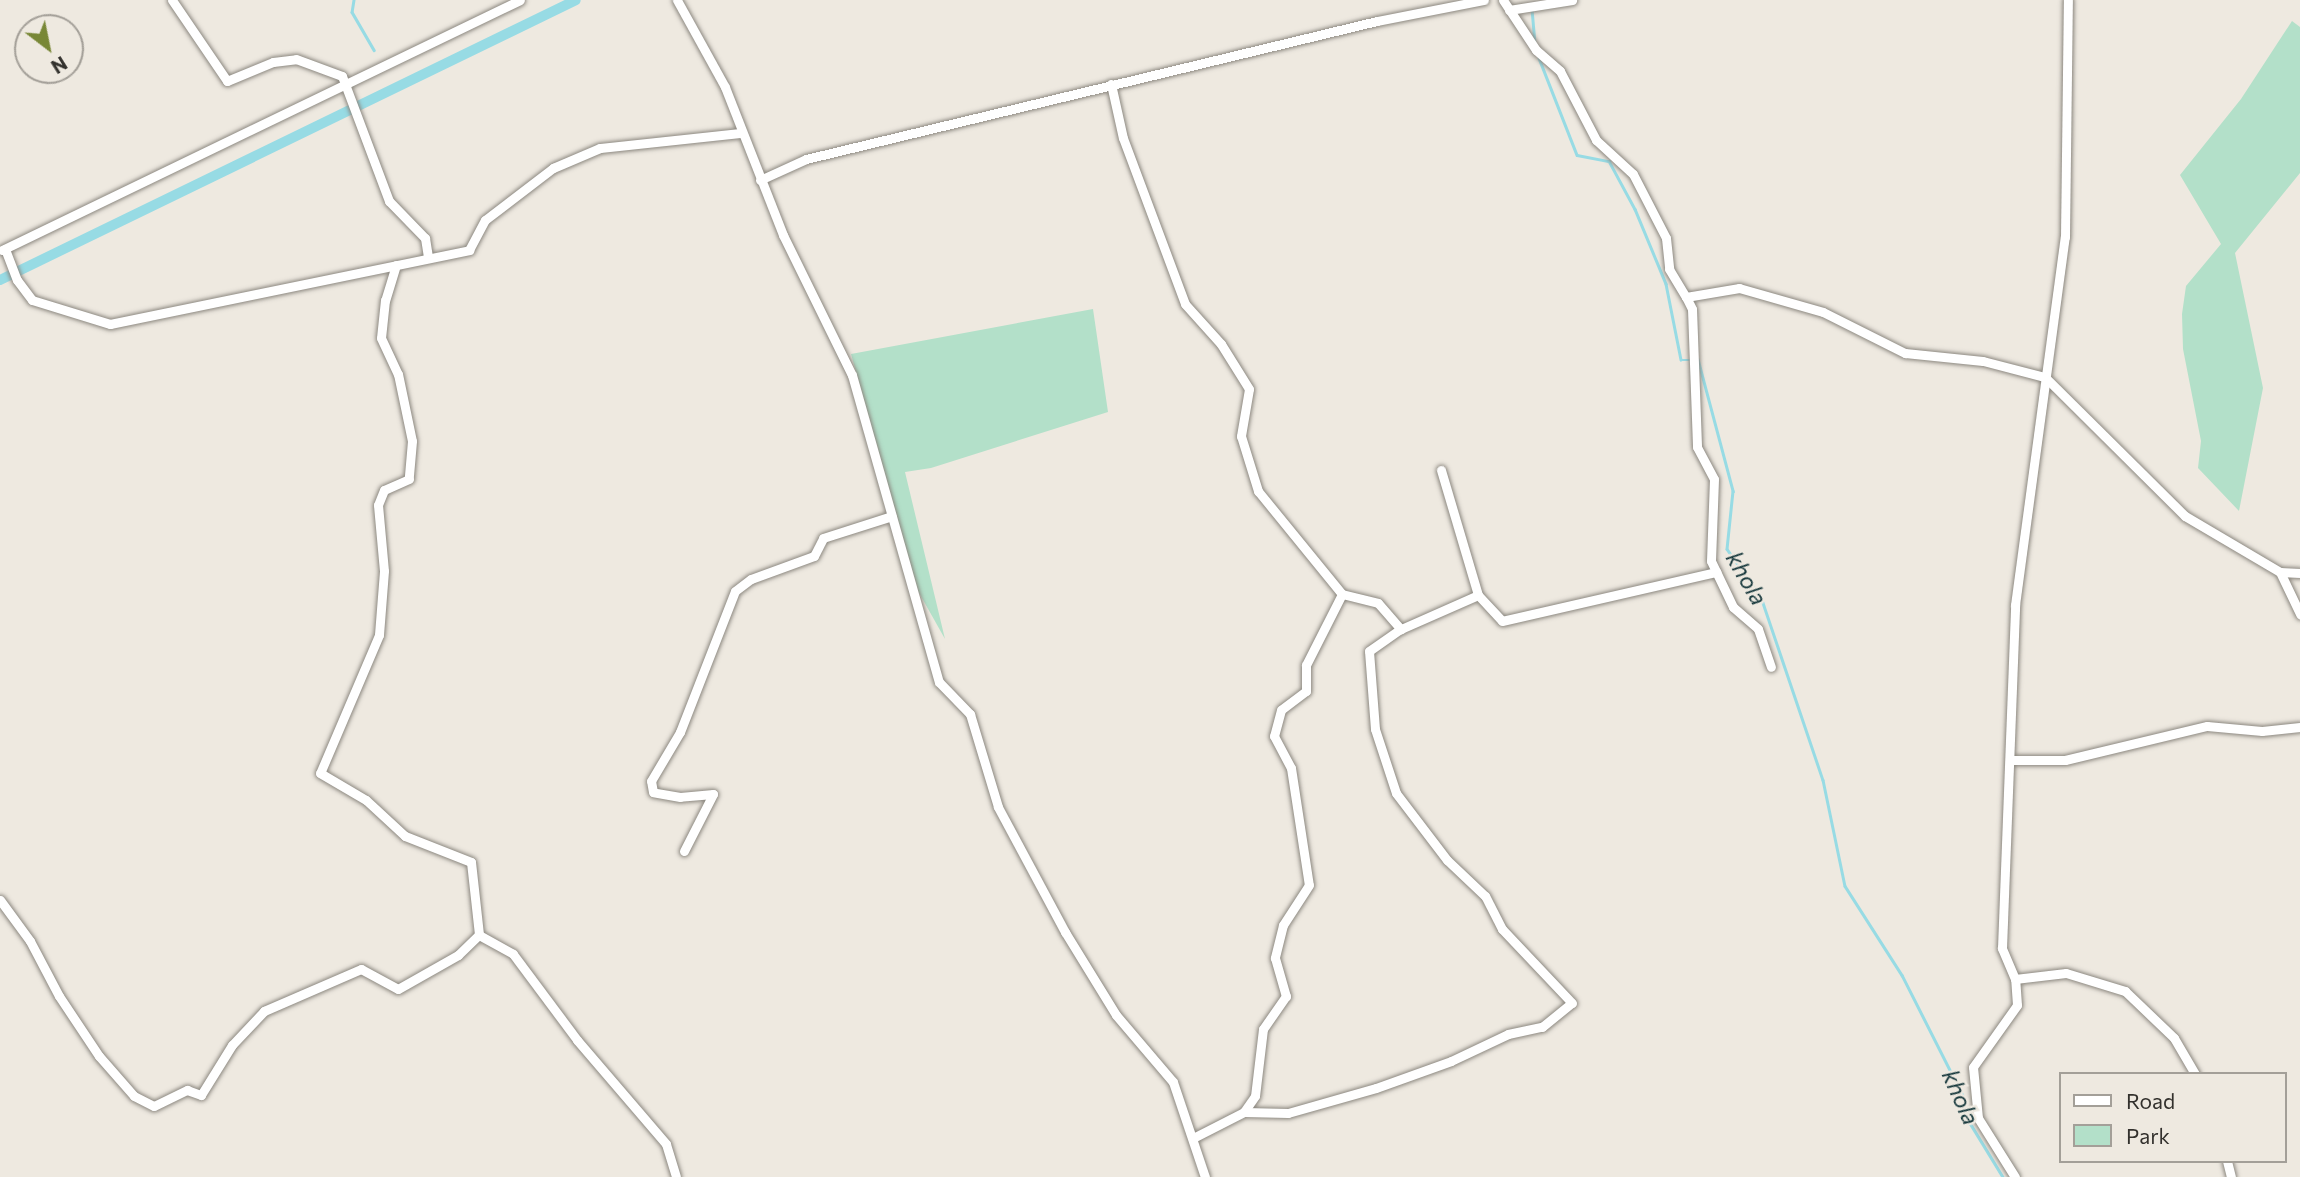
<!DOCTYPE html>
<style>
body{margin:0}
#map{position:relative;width:2300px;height:1177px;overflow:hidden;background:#eee9e0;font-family:Commissioner,sans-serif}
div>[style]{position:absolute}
.green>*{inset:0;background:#b3e0c9}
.stream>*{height:2.5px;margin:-1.25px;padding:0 1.25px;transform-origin:1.25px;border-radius:1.25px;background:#97dbe4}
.canal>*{height:10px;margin:-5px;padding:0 5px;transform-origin:5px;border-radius:5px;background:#97dbe4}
.roads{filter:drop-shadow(0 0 2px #8c8880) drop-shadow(0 0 2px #8c8880)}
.minor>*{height:9px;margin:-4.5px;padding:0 4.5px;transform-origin:4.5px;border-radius:4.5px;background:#fff}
span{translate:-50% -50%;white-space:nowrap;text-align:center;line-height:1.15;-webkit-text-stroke:5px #eee9e0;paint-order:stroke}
.water-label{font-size:23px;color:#133539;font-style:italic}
.legend{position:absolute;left:2059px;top:1072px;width:228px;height:91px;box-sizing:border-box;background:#eee9e0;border:2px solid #a39f98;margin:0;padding:9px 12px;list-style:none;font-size:21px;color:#33312d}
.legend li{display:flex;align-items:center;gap:14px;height:35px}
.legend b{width:35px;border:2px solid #a39f98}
.north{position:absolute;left:14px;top:14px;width:70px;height:70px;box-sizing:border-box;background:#eee9e0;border:2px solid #a39f98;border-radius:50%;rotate:148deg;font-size:19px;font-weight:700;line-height:28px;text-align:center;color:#33312d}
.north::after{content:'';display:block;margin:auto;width:24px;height:32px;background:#788736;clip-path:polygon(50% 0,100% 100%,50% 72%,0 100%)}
</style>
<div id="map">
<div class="green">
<div style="clip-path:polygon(2292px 21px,2300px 27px,2300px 173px,2235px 253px,2263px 388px,2239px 511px,2198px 468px,2201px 441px,2183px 349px,2182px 314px,2186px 286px,2221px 244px,2180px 175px,2241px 99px)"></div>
<div style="clip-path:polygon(1093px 309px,1108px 412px,931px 468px,905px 472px,945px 639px,918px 591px,851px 354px)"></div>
</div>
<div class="stream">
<div style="left:354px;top:0;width:12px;rotate:99deg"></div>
<div style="left:352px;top:12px;width:44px;rotate:59.9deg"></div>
<div style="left:1532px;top:9px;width:32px;rotate:85deg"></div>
<div style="left:1539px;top:58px;width:104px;rotate:68.6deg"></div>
<div style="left:1577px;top:155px;width:33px;rotate:11deg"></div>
<div style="left:1609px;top:161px;width:55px;rotate:61.6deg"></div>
<div style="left:1635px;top:209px;width:81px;rotate:67.5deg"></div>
<div style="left:1666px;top:284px;width:77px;rotate:78.8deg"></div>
<div style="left:1681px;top:360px;width:10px"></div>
<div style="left:1698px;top:359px;width:137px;rotate:75.1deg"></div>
<div style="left:1733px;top:491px;width:58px;rotate:95.9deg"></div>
<div style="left:1727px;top:549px;width:59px;rotate:54.7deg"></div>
<div style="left:1761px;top:597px;width:193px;rotate:71.3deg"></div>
<div style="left:1823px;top:780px;width:108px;rotate:78.3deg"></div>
<div style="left:1845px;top:886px;width:106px;rotate:57.4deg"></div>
<div style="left:1902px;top:975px;width:138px;rotate:63.2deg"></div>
<div style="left:1964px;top:1098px;width:26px;rotate:77deg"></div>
<div style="left:1970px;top:1123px;width:63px;rotate:58.6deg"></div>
</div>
<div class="canal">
<div style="left:0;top:280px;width:640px;rotate:-25.92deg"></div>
</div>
<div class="roads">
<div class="minor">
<div style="left:172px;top:0;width:98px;rotate:55.8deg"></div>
<div style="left:227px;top:81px;width:50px;rotate:-22.4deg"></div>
<div style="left:273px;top:62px;width:23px;rotate:-7deg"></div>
<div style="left:296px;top:59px;width:49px;rotate:20.3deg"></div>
<div style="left:342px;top:76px;width:134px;rotate:69.4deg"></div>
<div style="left:389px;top:201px;width:52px;rotate:45.8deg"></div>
<div style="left:425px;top:238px;width:19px;rotate:81deg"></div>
<div style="left:677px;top:0;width:99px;rotate:61.1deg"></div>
<div style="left:725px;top:87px;width:159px;rotate:68.6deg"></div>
<div style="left:783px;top:235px;width:156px;rotate:63.8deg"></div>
<div style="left:852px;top:375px;width:319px;rotate:74.2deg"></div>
<div style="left:939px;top:682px;width:45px;rotate:45.9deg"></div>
<div style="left:970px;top:714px;width:97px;rotate:73.2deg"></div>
<div style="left:998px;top:807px;width:142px;rotate:61.8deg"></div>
<div style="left:1065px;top:932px;width:97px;rotate:58.4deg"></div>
<div style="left:1116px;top:1015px;width:88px;rotate:49.6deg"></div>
<div style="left:1173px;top:1082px;width:100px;rotate:71.4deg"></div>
<div style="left:1503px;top:0;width:60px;rotate:56.6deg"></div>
<div style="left:1536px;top:50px;width:32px;rotate:41deg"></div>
<div style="left:1560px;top:71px;width:78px;rotate:62.4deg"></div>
<div style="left:1596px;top:140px;width:50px;rotate:42.6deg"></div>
<div style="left:1633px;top:174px;width:72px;rotate:62.7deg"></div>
<div style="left:1666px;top:238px;width:31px;rotate:84deg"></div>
<div style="left:1669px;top:269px;width:33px;rotate:59deg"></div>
<div style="left:1686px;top:297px;width:54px;rotate:-9.6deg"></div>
<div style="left:1739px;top:288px;width:87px;rotate:15.9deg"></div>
<div style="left:1823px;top:312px;width:92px;rotate:26.6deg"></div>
<div style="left:1905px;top:353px;width:78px;rotate:5.9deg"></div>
<div style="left:1983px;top:361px;width:64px;rotate:14.5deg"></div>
<div style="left:2045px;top:377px;width:197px;rotate:44.8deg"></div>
<div style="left:2185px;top:516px;width:110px;rotate:30.5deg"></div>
<div style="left:2280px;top:572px;width:20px;rotate:3deg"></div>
<div style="left:1509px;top:10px;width:64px;rotate:-9deg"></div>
<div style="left:1111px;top:84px;width:55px;rotate:77.5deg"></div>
<div style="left:1123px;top:138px;width:177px;rotate:69.5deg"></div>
<div style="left:1185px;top:304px;width:54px;rotate:48deg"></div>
<div style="left:1221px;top:344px;width:53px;rotate:58.1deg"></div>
<div style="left:1249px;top:389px;width:48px;rotate:99.7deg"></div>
<div style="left:1241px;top:436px;width:58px;rotate:72.8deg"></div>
<div style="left:1258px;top:491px;width:133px;rotate:50.8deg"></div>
<div style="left:1342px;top:594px;width:80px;rotate:116.9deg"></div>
<div style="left:1306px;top:665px;width:26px;rotate:90deg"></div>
<div style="left:1306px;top:691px;width:31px;rotate:143deg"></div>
<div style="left:1281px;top:710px;width:27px;rotate:105deg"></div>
<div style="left:1274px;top:736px;width:36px;rotate:62deg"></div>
<div style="left:1291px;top:768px;width:118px;rotate:81.3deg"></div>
<div style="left:1309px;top:885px;width:48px;rotate:123deg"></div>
<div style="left:1283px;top:925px;width:34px;rotate:104deg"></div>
<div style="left:1275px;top:958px;width:40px;rotate:74deg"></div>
<div style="left:1286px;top:996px;width:40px;rotate:124.9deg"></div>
<div style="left:1263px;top:1029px;width:67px;rotate:96.8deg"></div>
<div style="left:1255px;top:1096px;width:19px;rotate:125deg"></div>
<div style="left:1244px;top:1112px;width:55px;rotate:153deg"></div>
<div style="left:760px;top:180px;width:51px;rotate:-24.5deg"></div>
<div style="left:806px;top:159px;width:587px;rotate:-13.59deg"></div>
<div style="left:1377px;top:21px;width:109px;rotate:-11.1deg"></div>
<div style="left:5px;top:249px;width:33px;rotate:69deg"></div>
<div style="left:17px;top:280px;width:25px;rotate:53deg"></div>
<div style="left:32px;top:300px;width:82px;rotate:17.1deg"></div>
<div style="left:110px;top:324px;width:367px;rotate:-11.6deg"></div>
<div style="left:469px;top:250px;width:34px;rotate:-62deg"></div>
<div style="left:485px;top:220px;width:86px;rotate:-37.4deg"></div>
<div style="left:553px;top:168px;width:51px;rotate:-23.1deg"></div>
<div style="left:600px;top:148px;width:141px;rotate:-6.1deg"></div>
<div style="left:2px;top:250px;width:575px;rotate:-25.76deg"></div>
<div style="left:396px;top:265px;width:37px;rotate:107deg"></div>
<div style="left:385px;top:300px;width:38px;rotate:96deg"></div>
<div style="left:381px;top:338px;width:40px;rotate:65deg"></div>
<div style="left:398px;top:374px;width:68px;rotate:78.2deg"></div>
<div style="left:412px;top:441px;width:38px;rotate:95deg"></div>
<div style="left:409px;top:479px;width:27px;rotate:156deg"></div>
<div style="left:384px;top:490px;width:16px;rotate:112deg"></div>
<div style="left:378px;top:505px;width:66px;rotate:84.8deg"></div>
<div style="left:384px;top:571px;width:64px;rotate:94.5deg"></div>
<div style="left:379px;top:635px;width:150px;rotate:113.1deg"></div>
<div style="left:320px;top:773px;width:53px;rotate:30.4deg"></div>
<div style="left:366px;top:800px;width:53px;rotate:42.7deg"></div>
<div style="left:405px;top:836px;width:71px;rotate:21.5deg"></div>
<div style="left:471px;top:862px;width:73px;rotate:83.7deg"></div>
<div style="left:479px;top:935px;width:39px;rotate:29deg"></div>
<div style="left:513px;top:954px;width:107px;rotate:53.3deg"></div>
<div style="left:577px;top:1040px;width:137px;rotate:49.4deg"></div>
<div style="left:666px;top:1144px;width:34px;rotate:73deg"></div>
<div style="left:1686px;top:297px;width:13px;rotate:63deg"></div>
<div style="left:1692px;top:309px;width:138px;rotate:87.9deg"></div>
<div style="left:1697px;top:447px;width:36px;rotate:62deg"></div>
<div style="left:1714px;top:479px;width:82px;rotate:92.1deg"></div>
<div style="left:1711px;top:561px;width:51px;rotate:64.4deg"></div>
<div style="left:1733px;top:607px;width:33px;rotate:41deg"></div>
<div style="left:1758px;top:629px;width:40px;rotate:71.1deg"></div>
<div style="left:1441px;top:470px;width:130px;rotate:73.5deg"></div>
<div style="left:2280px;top:572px;width:47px;rotate:64.5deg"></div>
<div style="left:1342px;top:594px;width:37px;rotate:14deg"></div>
<div style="left:1378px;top:603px;width:35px;rotate:49deg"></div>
<div style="left:1401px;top:629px;width:84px;rotate:-23.8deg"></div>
<div style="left:1478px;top:595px;width:35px;rotate:47deg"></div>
<div style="left:1502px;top:621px;width:220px;rotate:-12.9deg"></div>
<div style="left:2010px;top:760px;width:55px"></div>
<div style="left:2065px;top:760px;width:146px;rotate:-13.5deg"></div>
<div style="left:2207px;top:726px;width:55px;rotate:5.2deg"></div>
<div style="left:2262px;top:731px;width:38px;rotate:-6deg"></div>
<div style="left:684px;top:851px;width:64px;rotate:-63deg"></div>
<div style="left:713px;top:794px;width:33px;rotate:175deg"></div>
<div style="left:680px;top:797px;width:27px;rotate:-170deg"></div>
<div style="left:653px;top:792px;width:11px;rotate:-100deg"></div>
<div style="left:651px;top:781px;width:57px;rotate:-59.4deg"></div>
<div style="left:680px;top:732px;width:151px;rotate:-68.7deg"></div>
<div style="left:735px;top:591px;width:20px;rotate:-37deg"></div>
<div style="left:751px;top:579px;width:67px;rotate:-20.1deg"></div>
<div style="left:814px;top:556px;width:20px;rotate:-63deg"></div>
<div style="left:823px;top:538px;width:72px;rotate:-17.7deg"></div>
<div style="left:0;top:900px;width:51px;rotate:53.8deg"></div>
<div style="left:30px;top:941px;width:62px;rotate:62.2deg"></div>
<div style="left:59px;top:996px;width:72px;rotate:56.3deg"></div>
<div style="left:99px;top:1056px;width:53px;rotate:48.8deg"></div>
<div style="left:134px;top:1096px;width:22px;rotate:27deg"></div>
<div style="left:154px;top:1106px;width:37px;rotate:-26deg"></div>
<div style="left:187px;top:1090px;width:15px;rotate:20deg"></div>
<div style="left:201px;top:1095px;width:59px;rotate:-58.2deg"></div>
<div style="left:232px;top:1045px;width:47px;rotate:-46.7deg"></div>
<div style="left:264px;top:1011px;width:106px;rotate:-23.4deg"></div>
<div style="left:361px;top:969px;width:42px;rotate:28.4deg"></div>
<div style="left:398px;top:989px;width:69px;rotate:-29.5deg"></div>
<div style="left:458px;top:955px;width:29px;rotate:-44deg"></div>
<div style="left:2015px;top:979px;width:51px;rotate:-6.7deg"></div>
<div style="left:2066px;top:973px;width:62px;rotate:17deg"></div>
<div style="left:2125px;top:991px;width:68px;rotate:43.8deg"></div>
<div style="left:2174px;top:1038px;width:42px;rotate:59.7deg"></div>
<div style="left:1244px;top:1112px;width:44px;rotate:1.3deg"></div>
<div style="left:1288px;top:1113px;width:91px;rotate:-15.9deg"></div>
<div style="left:1376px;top:1088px;width:80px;rotate:-19.8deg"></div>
<div style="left:1451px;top:1061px;width:63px;rotate:-25.3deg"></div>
<div style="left:1508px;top:1034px;width:35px;rotate:-12deg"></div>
<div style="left:1542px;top:1027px;width:38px;rotate:-39deg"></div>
<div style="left:1572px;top:1003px;width:102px;rotate:-133.4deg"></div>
<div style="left:1502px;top:929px;width:37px;rotate:-117deg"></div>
<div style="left:1485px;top:896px;width:52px;rotate:-136.5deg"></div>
<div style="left:1447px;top:860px;width:84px;rotate:-127.3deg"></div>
<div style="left:1396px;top:793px;width:67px;rotate:-108.2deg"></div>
<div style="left:1375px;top:729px;width:78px;rotate:-94.4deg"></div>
<div style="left:1369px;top:651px;width:39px;rotate:-35deg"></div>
<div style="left:2227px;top:1161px;width:16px;rotate:76deg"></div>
<div style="left:2015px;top:1177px;width:70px;rotate:-122.1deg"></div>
<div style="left:1978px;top:1118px;width:51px;rotate:-95.6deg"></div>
<div style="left:1973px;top:1067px;width:76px;rotate:-54.6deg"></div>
<div style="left:2017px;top:1005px;width:26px;rotate:-94deg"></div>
<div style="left:2015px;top:979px;width:34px;rotate:-113deg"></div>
<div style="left:2002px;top:948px;width:343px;rotate:-87.8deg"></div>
<div style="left:2015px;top:605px;width:371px;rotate:-82.3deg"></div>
<div style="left:2065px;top:237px;width:237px;rotate:-89.3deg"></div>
</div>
</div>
<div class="water-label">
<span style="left:1747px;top:578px;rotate:60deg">khola</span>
<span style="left:1961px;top:1097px;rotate:66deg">khola</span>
</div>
<ul class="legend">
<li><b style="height:9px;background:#fff"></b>Road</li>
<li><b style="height:19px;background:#b3e0c9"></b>Park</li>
</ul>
<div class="north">N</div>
</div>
